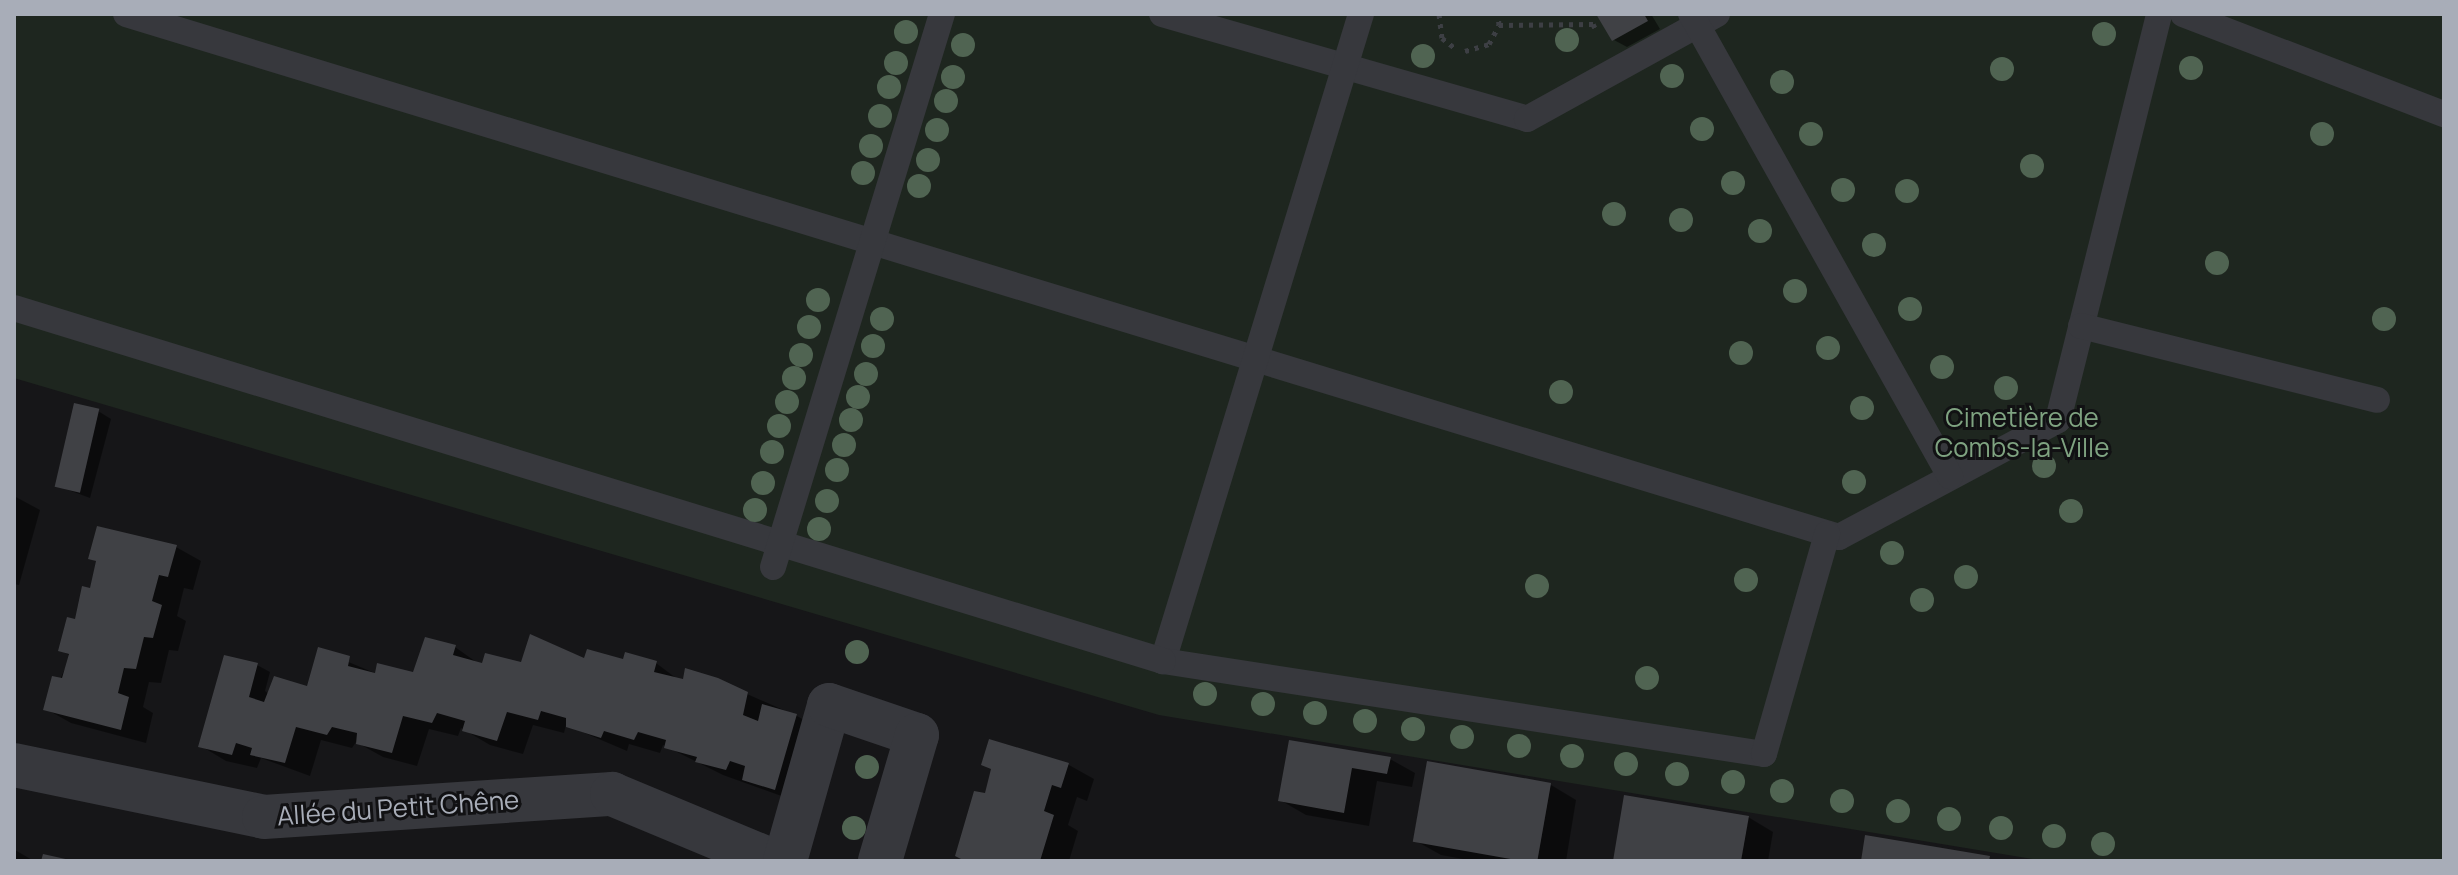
<!DOCTYPE html>
<meta charset="utf-8">
<style>
body{margin:0}
#map{position:relative;width:2458px;height:875px;overflow:hidden;background:#161618;font-family:Manrope,sans-serif}
div>[style]{position:absolute}
.green>*{inset:0;background:#1e261f}
.shadow>*{inset:0;background:#0007}
.building>*{inset:0;background:#404145;transform-origin:0 0}
.path>*{height:5px;margin-top:-2.5px;transform-origin:0;background:repeating-linear-gradient(90deg,#3d3f44 0 4px,transparent 0 10px)}
.service>*{height:26px;margin:-13px;padding:0 13px;transform-origin:13px;border-radius:13px;background:#37383d}
.minor>*{height:44px;margin:-22px;padding:0 22px;transform-origin:22px;border-radius:22px;background:#37383d}
.trees>*{width:24px;height:24px;margin:-12px;border-radius:50%;background:#506452}
span{translate:-50% -50%;white-space:nowrap;text-align:center;line-height:1.15;-webkit-text-stroke:6px #111113;paint-order:stroke}
.park-label{font-size:26px;color:#7fa381}
.street-label{font-size:26px;color:#a8adb8}
.frame{position:absolute;inset:0;border:16px solid #a8adb8;pointer-events:none}
</style>
<div id="map">
<div class="green">
<div style="clip-path:polygon(14px 14px,2444px 14px,2444px 861px,2044px 861px,1159px 715px,14px 378px)"></div>
</div>
<div class="shadow">
<div style="clip-path:polygon(1599px 14px,1651px 14px,1660px 29px,1627px 47px,1614px 40px)"></div>
<div style="clip-path:polygon(98px 411px,111px 419px,90px 498px,55px 485px)"></div>
<div style="clip-path:polygon(14px 496px,40px 510px,19px 585px,14px 584px)"></div>
<div style="clip-path:polygon(176px 547px,201px 561px,193px 590px,184px 588px,177px 616px,186px 621px,178px 651px,169px 650px,161px 683px,149px 682px,143px 707px,153px 713px,146px 743px,71px 723px,46px 709px,71px 656px,60px 650px,91px 591px,98px 562px,90px 558px)"></div>
<div style="clip-path:polygon(455px 647px,479px 664px,656px 663px,680px 681px,747px 694px,797px 716px,822px 730px,801px 803px,723px 775px,663px 745px,660px 753px,629px 744px,627px 751px,566px 725px,564px 733px,533px 725px,523px 754px,490px 745px,461px 728px,458px 736px,429px 729px,417px 766px,383px 757px,356px 742px,352px 748px,321px 740px,310px 776px,261px 758px,257px 768px,226px 761px,201px 746px,257px 665px,270px 672px,265px 691px,269px 694px,308px 689px,320px 650px,377px 674px,415px 675px)"></div>
<div style="clip-path:polygon(990px 741px,1069px 765px,1094px 779px,1087px 801px,1077px 797px,1068px 825px,1078px 831px,1069px 861px,967px 861px,993px 770px)"></div>
<div style="clip-path:polygon(1291px 742px,1390px 759px,1415px 773px,1412px 787px,1377px 781px,1369px 826px,1306px 815px,1280px 800px)"></div>
<div style="clip-path:polygon(1551px 785px,1576px 800px,1566px 861px,1474px 861px,1441px 855px,1416px 841px)"></div>
<div style="clip-path:polygon(1748px 817px,1773px 832px,1768px 861px,1615px 861px)"></div>
<div style="clip-path:polygon(15px 850px,34px 861px,14px 861px)"></div>
</div>
<div class="building">
<div style="clip-path:polygon(1596px 14px,1644px 14px,1648px 21px,1612px 41px)"></div>
<div style="left:74px;top:403px;width:26px;height:86px;rotate:13deg"></div>
<div style="clip-path:polygon(97px 526px,177px 545px,168px 577px,159px 575px,152px 601px,162px 605px,153px 638px,144px 637px,136px 669px,124px 668px,118px 693px,129px 697px,121px 730px,43px 710px,52px 676px,62px 678px,69px 654px,58px 651px,67px 617px,75px 619px,82px 586px,90px 588px,96px 561px,88px 559px)"></div>
<div style="clip-path:polygon(530px 634px,584px 658px,587px 649px,623px 659px,625px 652px,657px 661px,654px 672px,683px 679px,685px 668px,718px 678px,748px 692px,743px 715px,758px 721px,762px 704px,797px 714px,775px 790px,742px 780px,745px 766px,730px 761px,726px 770px,695px 762px,697px 757px,664px 748px,666px 740px,638px 732px,634px 740px,604px 731px,601px 738px,566px 727px,566px 718px,541px 711px,538px 720px,507px 712px,497px 741px,462px 731px,465px 721px,437px 713px,432px 723px,403px 716px,392px 753px,356px 744px,357px 733px,332px 727px,327px 735px,296px 727px,285px 763px,250px 755px,252px 748px,236px 743px,232px 755px,198px 747px,224px 655px,258px 663px,249px 697px,264px 702px,274px 676px,307px 686px,318px 647px,350px 656px,348px 666px,375px 673px,377px 663px,413px 672px,425px 637px,456px 645px,453px 655px,482px 663px,485px 653px,521px 662px)"></div>
<div style="clip-path:polygon(989px 739px,1069px 763px,1061px 788px,1052px 785px,1044px 811px,1054px 815px,1040px 861px,965px 861px,955px 856px,974px 791px,985px 793px,991px 769px,981px 765px)"></div>
<div style="clip-path:polygon(1289px 740px,1391px 757px,1387px 774px,1352px 768px,1344px 813px,1278px 801px)"></div>
<div style="left:1427px;top:761px;width:126px;height:82px;rotate:10deg"></div>
<div style="clip-path:polygon(1624px 795px,1749px 816px,1741px 861px,1613px 861px)"></div>
<div style="clip-path:polygon(1865px 835px,1990px 856px,1989px 861px,1861px 861px)"></div>
<div style="clip-path:polygon(43px 854px,70px 860px,70px 861px,41px 861px)"></div>
</div>
<div class="path">
<div style="left:1439px;top:14px;width:24px;rotate:83deg"></div>
<div style="left:1442px;top:38px;width:16px;rotate:38deg"></div>
<div style="left:1499px;top:25px;width:94px;rotate:-0.6deg"></div>
<div style="left:1593px;top:24px;width:4px;rotate:63deg"></div>
<div style="left:1465px;top:51px;width:25px;rotate:-16deg"></div>
<div style="left:1489px;top:44px;width:21px;rotate:-62deg"></div>
<div style="left:1499px;top:25px;width:11px;rotate:-95deg"></div>
</div>
<div class="service">
<div style="left:126px;top:14px;width:1791px;rotate:16.98deg"></div>
<div style="left:1839px;top:537px;width:248px;rotate:-28.1deg"></div>
<div style="left:2058px;top:420px;width:418px;rotate:-76deg"></div>
<div style="left:1162px;top:14px;width:380px;rotate:16deg"></div>
<div style="left:1527px;top:119px;width:217px;rotate:-28.9deg"></div>
<div style="left:1361px;top:14px;width:677px;rotate:107.02deg"></div>
<div style="left:1163px;top:661px;width:608px;rotate:8.8deg"></div>
<div style="left:1764px;top:754px;width:229px;rotate:-74deg"></div>
<div style="left:1691px;top:14px;width:530px;rotate:60.72deg"></div>
<div style="left:2183px;top:14px;width:280px;rotate:21deg"></div>
<div style="left:14px;top:308px;width:1202px;rotate:17.08deg"></div>
<div style="left:2081px;top:326px;width:305px;rotate:14deg"></div>
<div style="left:773px;top:567px;width:578px;rotate:-73.01deg"></div>
</div>
<div class="minor">
<div style="left:14px;top:765px;width:255px;rotate:11.7deg"></div>
<div style="left:264px;top:817px;width:349px;rotate:-3.8deg"></div>
<div style="left:612px;top:794px;width:174px;rotate:22.6deg"></div>
<div style="left:785px;top:861px;width:162px;rotate:-74.2deg"></div>
<div style="left:829px;top:705px;width:93px;rotate:18.8deg"></div>
<div style="left:917px;top:735px;width:131px;rotate:106.4deg"></div>
</div>
<div class="trees">
<div style="left:906px;top:32px"></div>
<div style="left:2104px;top:34px"></div>
<div style="left:1567px;top:40px"></div>
<div style="left:963px;top:45px"></div>
<div style="left:1423px;top:56px"></div>
<div style="left:896px;top:63px"></div>
<div style="left:2191px;top:68px"></div>
<div style="left:2002px;top:69px"></div>
<div style="left:1672px;top:76px"></div>
<div style="left:953px;top:77px"></div>
<div style="left:1782px;top:82px"></div>
<div style="left:889px;top:87px"></div>
<div style="left:946px;top:101px"></div>
<div style="left:880px;top:116px"></div>
<div style="left:1702px;top:129px"></div>
<div style="left:937px;top:130px"></div>
<div style="left:1811px;top:134px"></div>
<div style="left:2322px;top:134px"></div>
<div style="left:871px;top:146px"></div>
<div style="left:928px;top:160px"></div>
<div style="left:2032px;top:166px"></div>
<div style="left:863px;top:173px"></div>
<div style="left:1733px;top:183px"></div>
<div style="left:919px;top:186px"></div>
<div style="left:1843px;top:190px"></div>
<div style="left:1907px;top:191px"></div>
<div style="left:1614px;top:214px"></div>
<div style="left:1681px;top:220px"></div>
<div style="left:1760px;top:231px"></div>
<div style="left:1874px;top:245px"></div>
<div style="left:2217px;top:263px"></div>
<div style="left:1795px;top:291px"></div>
<div style="left:818px;top:300px"></div>
<div style="left:1910px;top:309px"></div>
<div style="left:882px;top:319px"></div>
<div style="left:2384px;top:319px"></div>
<div style="left:809px;top:327px"></div>
<div style="left:873px;top:346px"></div>
<div style="left:1828px;top:348px"></div>
<div style="left:1741px;top:353px"></div>
<div style="left:801px;top:355px"></div>
<div style="left:1942px;top:367px"></div>
<div style="left:866px;top:374px"></div>
<div style="left:794px;top:378px"></div>
<div style="left:2006px;top:388px"></div>
<div style="left:1561px;top:392px"></div>
<div style="left:858px;top:397px"></div>
<div style="left:787px;top:402px"></div>
<div style="left:1862px;top:408px"></div>
<div style="left:851px;top:420px"></div>
<div style="left:779px;top:426px"></div>
<div style="left:844px;top:445px"></div>
<div style="left:772px;top:452px"></div>
<div style="left:2044px;top:466px"></div>
<div style="left:837px;top:470px"></div>
<div style="left:1854px;top:482px"></div>
<div style="left:763px;top:483px"></div>
<div style="left:827px;top:501px"></div>
<div style="left:755px;top:510px"></div>
<div style="left:2071px;top:511px"></div>
<div style="left:819px;top:529px"></div>
<div style="left:1892px;top:553px"></div>
<div style="left:1966px;top:577px"></div>
<div style="left:1746px;top:580px"></div>
<div style="left:1537px;top:586px"></div>
<div style="left:1922px;top:600px"></div>
<div style="left:857px;top:652px"></div>
<div style="left:1647px;top:678px"></div>
<div style="left:1205px;top:694px"></div>
<div style="left:1263px;top:704px"></div>
<div style="left:1315px;top:713px"></div>
<div style="left:1365px;top:721px"></div>
<div style="left:1413px;top:729px"></div>
<div style="left:1462px;top:737px"></div>
<div style="left:1519px;top:746px"></div>
<div style="left:1572px;top:756px"></div>
<div style="left:1626px;top:764px"></div>
<div style="left:867px;top:767px"></div>
<div style="left:1677px;top:774px"></div>
<div style="left:1733px;top:782px"></div>
<div style="left:1782px;top:791px"></div>
<div style="left:1842px;top:801px"></div>
<div style="left:1898px;top:811px"></div>
<div style="left:1949px;top:819px"></div>
<div style="left:854px;top:828px"></div>
<div style="left:2001px;top:828px"></div>
<div style="left:2054px;top:836px"></div>
<div style="left:2103px;top:844px"></div>
</div>
<div class="park-label">
<span style="left:2022px;top:433px">Cimetière de<br>Combs-la-Ville</span>
</div>
<div class="street-label">
<span style="left:398px;top:808px;rotate:-4deg">Allée du Petit Chêne</span>
</div>
<div class="frame"></div>
</div>
